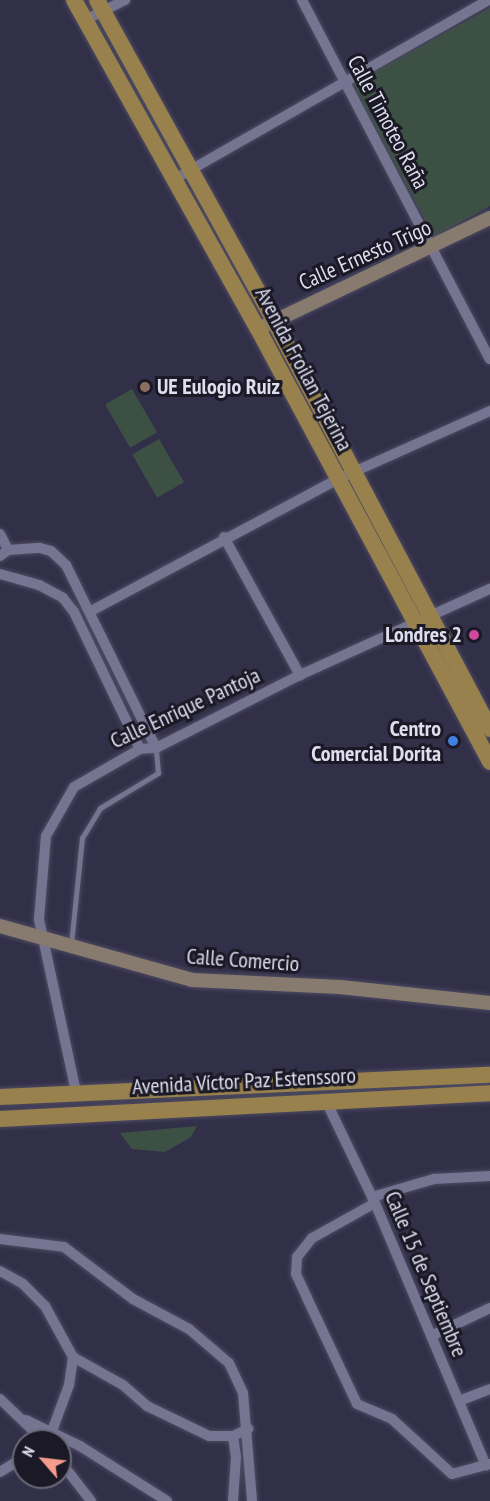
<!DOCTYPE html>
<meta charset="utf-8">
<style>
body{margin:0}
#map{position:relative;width:490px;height:1501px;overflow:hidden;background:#322f49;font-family:"PT Sans Narrow",sans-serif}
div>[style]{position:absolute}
.green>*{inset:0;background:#3c5144;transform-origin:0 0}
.roads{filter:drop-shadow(0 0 2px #4d4b61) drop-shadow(0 0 2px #4d4b61)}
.lane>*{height:5px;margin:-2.5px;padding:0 2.5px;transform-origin:2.5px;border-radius:2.5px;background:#757491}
.street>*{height:10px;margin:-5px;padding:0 5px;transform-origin:5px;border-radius:5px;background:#757491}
.secondary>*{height:14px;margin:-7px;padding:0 7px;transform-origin:7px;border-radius:7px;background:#877b6f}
.primary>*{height:16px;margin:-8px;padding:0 8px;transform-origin:8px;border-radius:8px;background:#98814d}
.dots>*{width:16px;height:16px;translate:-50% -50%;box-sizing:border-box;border:3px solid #1a1925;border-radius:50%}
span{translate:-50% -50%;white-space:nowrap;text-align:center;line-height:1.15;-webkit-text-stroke:6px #1a1925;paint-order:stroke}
.street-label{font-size:22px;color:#dfdeef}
.poi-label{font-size:22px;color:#dfdeef;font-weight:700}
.left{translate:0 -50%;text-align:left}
.right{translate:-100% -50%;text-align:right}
.north{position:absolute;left:12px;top:1429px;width:60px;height:60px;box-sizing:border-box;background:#1a1925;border:2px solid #696876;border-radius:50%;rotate:298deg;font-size:16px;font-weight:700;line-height:24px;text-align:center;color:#dfdeef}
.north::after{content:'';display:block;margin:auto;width:21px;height:27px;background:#f49d8d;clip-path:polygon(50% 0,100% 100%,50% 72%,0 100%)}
</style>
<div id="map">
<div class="green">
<div style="clip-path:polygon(490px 8px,490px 206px,434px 237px,351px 84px)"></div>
<div style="left:132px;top:389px;width:50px;height:31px;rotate:60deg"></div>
<div style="left:159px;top:439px;width:50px;height:31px;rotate:60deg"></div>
<div style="clip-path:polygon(197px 1126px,191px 1137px,165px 1152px,132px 1149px,120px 1133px)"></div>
</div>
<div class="roads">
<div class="lane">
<div style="left:71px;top:944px;width:107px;rotate:-84.1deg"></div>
<div style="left:82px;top:838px;width:35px;rotate:-59deg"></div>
<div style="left:100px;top:808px;width:68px;rotate:-31.1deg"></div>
<div style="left:158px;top:773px;width:25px;rotate:-95deg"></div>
</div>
<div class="street">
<div style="left:302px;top:0;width:405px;rotate:62.4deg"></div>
<div style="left:85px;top:20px;width:45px;rotate:-26.6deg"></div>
<div style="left:173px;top:180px;width:363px;rotate:-29.7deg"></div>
<div style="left:0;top:534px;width:18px;rotate:63deg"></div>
<div style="left:224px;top:537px;width:158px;rotate:61.2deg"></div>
<div style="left:0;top:556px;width:10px;rotate:-37deg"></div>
<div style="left:8px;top:550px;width:32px;rotate:-4deg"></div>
<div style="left:40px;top:548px;width:11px;rotate:15deg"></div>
<div style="left:51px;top:551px;width:21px;rotate:43deg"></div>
<div style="left:66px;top:565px;width:204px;rotate:63.8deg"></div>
<div style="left:0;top:574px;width:41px;rotate:15.8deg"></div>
<div style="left:39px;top:585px;width:27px;rotate:28deg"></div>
<div style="left:63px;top:598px;width:18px;rotate:52deg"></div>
<div style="left:74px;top:612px;width:152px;rotate:64.3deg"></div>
<div style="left:91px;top:611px;width:280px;rotate:-28.1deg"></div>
<div style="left:338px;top:479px;width:167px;rotate:-24.1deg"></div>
<div style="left:76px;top:1092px;width:177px;rotate:-102.1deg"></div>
<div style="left:39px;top:919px;width:83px;rotate:-85.2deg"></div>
<div style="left:46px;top:836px;width:56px;rotate:-60.3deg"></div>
<div style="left:74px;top:787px;width:76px;rotate:-29.9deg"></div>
<div style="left:140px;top:749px;width:16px;rotate:-4deg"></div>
<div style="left:156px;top:748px;width:161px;rotate:-26.9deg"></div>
<div style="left:300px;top:675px;width:209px;rotate:-24.4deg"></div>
<div style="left:325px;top:1099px;width:115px;rotate:64.3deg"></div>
<div style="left:375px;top:1203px;width:285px;rotate:67.1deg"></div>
<div style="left:372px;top:1197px;width:65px;rotate:-16.2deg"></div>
<div style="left:434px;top:1179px;width:56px;rotate:-3.1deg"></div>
<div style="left:375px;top:1203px;width:72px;rotate:150.9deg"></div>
<div style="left:312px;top:1238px;width:24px;rotate:128deg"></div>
<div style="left:297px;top:1257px;width:17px;rotate:93deg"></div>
<div style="left:296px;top:1274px;width:26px;rotate:65deg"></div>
<div style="left:307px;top:1298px;width:117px;rotate:64.7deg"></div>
<div style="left:357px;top:1404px;width:38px;rotate:23deg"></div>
<div style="left:392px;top:1419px;width:81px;rotate:42.5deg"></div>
<div style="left:452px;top:1474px;width:39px;rotate:-15deg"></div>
<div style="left:0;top:1239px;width:64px;rotate:7.1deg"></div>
<div style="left:64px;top:1247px;width:86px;rotate:37deg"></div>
<div style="left:133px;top:1299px;width:64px;rotate:28.2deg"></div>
<div style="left:189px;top:1329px;width:52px;rotate:40.4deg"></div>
<div style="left:229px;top:1363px;width:33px;rotate:65deg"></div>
<div style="left:243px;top:1393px;width:108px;rotate:85.2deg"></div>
<div style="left:0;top:1271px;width:26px;rotate:29deg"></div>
<div style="left:23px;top:1284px;width:31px;rotate:45deg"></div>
<div style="left:45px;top:1306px;width:58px;rotate:61.2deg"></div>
<div style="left:73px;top:1357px;width:28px;rotate:98deg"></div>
<div style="left:69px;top:1385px;width:49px;rotate:110.3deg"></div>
<div style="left:52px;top:1431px;width:14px;rotate:135deg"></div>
<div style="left:431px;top:1336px;width:65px;rotate:-25.4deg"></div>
<div style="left:73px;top:1357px;width:57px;rotate:29.2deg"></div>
<div style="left:123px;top:1385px;width:32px;rotate:41deg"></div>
<div style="left:147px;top:1406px;width:69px;rotate:25.8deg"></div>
<div style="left:209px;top:1436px;width:24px"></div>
<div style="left:233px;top:1436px;width:17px;rotate:-25deg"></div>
<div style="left:0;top:1399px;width:61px;rotate:43.7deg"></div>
<div style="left:459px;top:1401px;width:33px;rotate:-21deg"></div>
<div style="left:26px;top:1420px;width:60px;rotate:25.7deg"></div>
<div style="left:80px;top:1446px;width:103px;rotate:32.3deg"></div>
<div style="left:233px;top:1436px;width:21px;rotate:82deg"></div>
<div style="left:236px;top:1457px;width:44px;rotate:93.9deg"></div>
<div style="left:60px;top:1461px;width:51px;rotate:52.2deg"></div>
<div style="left:0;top:1472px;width:28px;rotate:-32deg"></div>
</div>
<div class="secondary">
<div style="left:258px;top:329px;width:257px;rotate:-25.6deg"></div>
<div style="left:0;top:926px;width:199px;rotate:15.7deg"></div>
<div style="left:192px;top:980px;width:148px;rotate:2.7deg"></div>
<div style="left:340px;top:987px;width:151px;rotate:6.1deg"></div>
</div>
<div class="primary">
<div style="left:74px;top:0;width:377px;rotate:60.8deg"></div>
<div style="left:258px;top:329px;width:491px;rotate:61.8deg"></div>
<div style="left:97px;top:0;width:364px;rotate:61.1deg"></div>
<div style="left:273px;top:319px;width:464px;rotate:62.1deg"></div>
<div style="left:0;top:1097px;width:490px;rotate:-2.6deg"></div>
<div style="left:0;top:1119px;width:491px;rotate:-3deg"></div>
</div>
</div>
<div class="dots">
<div style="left:145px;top:387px;background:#8d6e63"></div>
<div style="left:474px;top:635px;background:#d1479c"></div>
<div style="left:453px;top:741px;background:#3f7fe0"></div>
</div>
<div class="street-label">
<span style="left:388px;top:122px;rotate:62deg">Calle Timoteo Raña</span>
<span style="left:365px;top:255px;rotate:-24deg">Calle Ernesto Trigo</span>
<span style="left:304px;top:369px;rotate:62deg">Avenida Froilan Tejerina</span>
<span style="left:185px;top:708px;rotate:-25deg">Calle Enrique Pantoja</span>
<span style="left:243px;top:960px;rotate:4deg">Calle Comercio</span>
<span style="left:244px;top:1081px;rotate:-3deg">Avenida Víctor Paz Estenssoro</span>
<span style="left:426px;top:1274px;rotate:67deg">Calle 15 de Septiembre</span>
</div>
<div class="poi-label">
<span class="left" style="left:157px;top:387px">UE Eulogio Ruiz</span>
<span class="right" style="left:462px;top:635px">Londres 2</span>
<span class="right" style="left:441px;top:741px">Centro<br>Comercial Dorita</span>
</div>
<div class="north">N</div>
</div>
